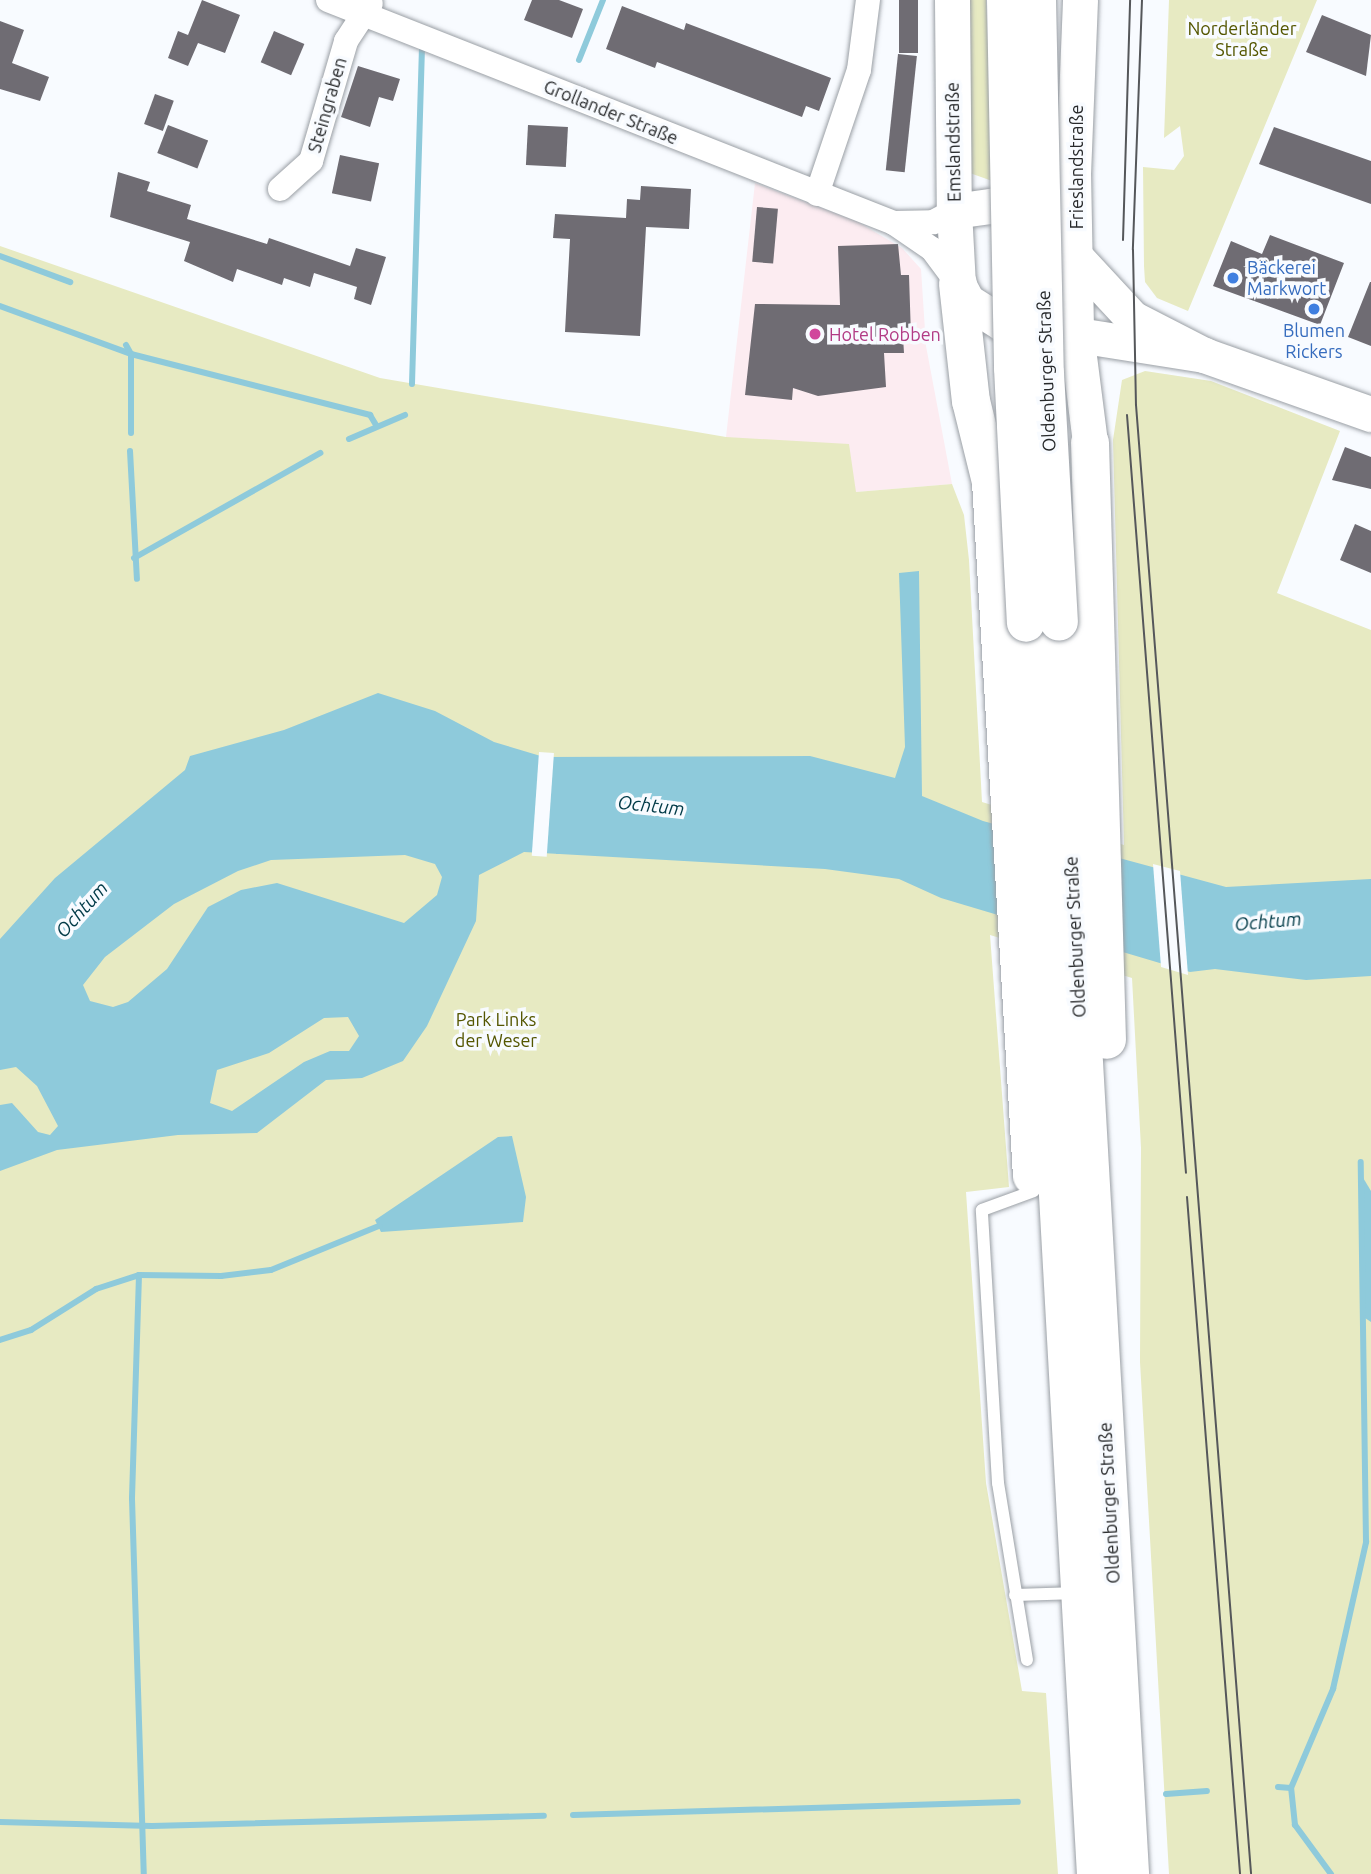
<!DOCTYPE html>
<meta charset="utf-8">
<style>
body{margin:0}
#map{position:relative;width:1371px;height:1874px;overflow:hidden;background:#f8fbff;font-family:Ubuntu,sans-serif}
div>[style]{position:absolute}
.commercial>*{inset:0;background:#fcecf1}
.green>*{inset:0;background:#e7eac2}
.water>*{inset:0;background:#8ecadb}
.pier>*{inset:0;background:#f8fbff;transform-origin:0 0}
.stream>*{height:6px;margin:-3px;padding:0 3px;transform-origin:3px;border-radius:3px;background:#8ecadb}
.building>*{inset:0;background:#6f6c73;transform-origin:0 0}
.roads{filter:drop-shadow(0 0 2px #9a9fa5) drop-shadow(0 0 2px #9a9fa5)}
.lane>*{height:12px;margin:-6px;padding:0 6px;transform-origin:6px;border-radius:6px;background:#fff}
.street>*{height:24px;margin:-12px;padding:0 12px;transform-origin:12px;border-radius:12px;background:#fff}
.secondary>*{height:35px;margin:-17.5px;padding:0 17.5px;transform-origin:17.5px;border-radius:17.5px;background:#fff}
.highway>*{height:38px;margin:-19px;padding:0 19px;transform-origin:19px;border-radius:19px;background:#fff}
.tram>*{height:2px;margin:-1px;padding:0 1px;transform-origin:1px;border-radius:1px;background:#55575a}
.bridges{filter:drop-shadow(0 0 2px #9a9fa5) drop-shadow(0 0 2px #9a9fa5)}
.highway-bridge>*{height:38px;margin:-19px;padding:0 19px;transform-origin:19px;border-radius:19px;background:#fff}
.dots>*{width:19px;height:19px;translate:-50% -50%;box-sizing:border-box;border:4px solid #f8fbff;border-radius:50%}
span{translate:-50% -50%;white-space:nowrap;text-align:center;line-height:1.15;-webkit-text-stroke:7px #f8fbff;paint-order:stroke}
.park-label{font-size:18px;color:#545600}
.street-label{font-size:18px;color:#27292b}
.shop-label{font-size:18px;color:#366cbe}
.left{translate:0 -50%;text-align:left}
.hotel-label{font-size:18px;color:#b23c85}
.water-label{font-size:19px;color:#013a47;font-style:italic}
</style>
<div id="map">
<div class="commercial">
<div style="clip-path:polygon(755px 183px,858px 222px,902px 248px,921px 269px,926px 346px,952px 484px,856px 492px,726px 437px)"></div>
</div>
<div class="green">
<div style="clip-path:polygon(964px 0,986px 0,995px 182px,967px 172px)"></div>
<div style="clip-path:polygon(1169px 0,1317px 0,1188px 311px,1157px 298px,1145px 282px,1144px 266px,1143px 167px,1174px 170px,1184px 156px,1180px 126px,1164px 138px)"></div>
<div style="clip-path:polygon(0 246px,380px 378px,726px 437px,849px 444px,856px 492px,952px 484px,964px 515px,969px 560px,982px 802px,1124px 845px,1113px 440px,1122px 380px,1145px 371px,1211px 381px,1340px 431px,1277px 593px,1371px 630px,1371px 1874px,1169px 1874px,1140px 1362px,1141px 1148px,1132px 978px,990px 935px,1009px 1187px,966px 1192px,986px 1483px,1022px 1691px,1046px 1693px,1058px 1874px,0 1874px)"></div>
</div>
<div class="water">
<div style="clip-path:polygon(evenodd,919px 571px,922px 796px,983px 821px,1226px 887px,1371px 879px,1371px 976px,1306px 980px,1215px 969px,1190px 972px,941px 898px,899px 879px,825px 869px,524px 852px,479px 875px,476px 921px,427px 1026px,403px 1061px,362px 1078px,326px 1080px,257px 1133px,178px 1135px,57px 1150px,0 1171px,0 1105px,12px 1103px,38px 1132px,50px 1135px,58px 1126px,37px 1086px,16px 1067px,0 1070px,0 939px,55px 878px,185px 770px,190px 756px,284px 730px,378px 693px,435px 711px,494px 742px,544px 757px,810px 756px,895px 778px,905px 747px,899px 573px,919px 571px,405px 855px,435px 864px,442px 877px,437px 895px,404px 923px,277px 883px,241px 890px,208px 907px,167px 969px,128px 1002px,113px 1007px,90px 1001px,83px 985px,105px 957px,174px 904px,238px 871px,271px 860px,405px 855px,919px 571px,348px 1017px,359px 1036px,349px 1051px,330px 1051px,304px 1062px,232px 1111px,210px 1103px,217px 1070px,269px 1053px,324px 1018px,348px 1017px)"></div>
<div style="clip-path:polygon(512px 1136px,526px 1197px,523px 1222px,381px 1232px,375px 1220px,384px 1214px,498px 1137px)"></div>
<div style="clip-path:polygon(1362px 1176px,1371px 1191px,1371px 1322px,1365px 1318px)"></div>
</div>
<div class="pier">
<div style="left:539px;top:752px;width:15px;height:104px;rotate:4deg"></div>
<div style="clip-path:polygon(1153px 864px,1180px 871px,1188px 975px,1161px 967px)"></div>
</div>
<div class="stream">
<div style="left:579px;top:60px;width:65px;rotate:-68.2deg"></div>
<div style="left:0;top:256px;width:75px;rotate:20.4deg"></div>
<div style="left:0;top:306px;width:140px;rotate:20.1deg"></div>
<div style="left:131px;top:354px;width:247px;rotate:14.3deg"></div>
<div style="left:370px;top:415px;width:12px;rotate:59deg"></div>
<div style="left:126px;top:345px;width:10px;rotate:61deg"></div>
<div style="left:131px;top:354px;width:79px;rotate:90deg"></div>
<div style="left:412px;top:384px;width:334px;rotate:-88.3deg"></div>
<div style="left:349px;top:439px;width:61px;rotate:-23.2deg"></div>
<div style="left:130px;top:451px;width:128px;rotate:86.9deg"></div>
<div style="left:134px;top:558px;width:214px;rotate:-29.4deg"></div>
<div style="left:139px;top:1275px;width:224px;rotate:91.8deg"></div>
<div style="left:132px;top:1499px;width:375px;rotate:88.2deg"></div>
<div style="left:0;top:1340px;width:33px;rotate:-18deg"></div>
<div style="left:31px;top:1330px;width:77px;rotate:-32.2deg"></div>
<div style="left:96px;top:1289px;width:45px;rotate:-18deg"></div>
<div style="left:139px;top:1275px;width:82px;rotate:0.7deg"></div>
<div style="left:221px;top:1276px;width:50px;rotate:-6.8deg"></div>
<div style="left:271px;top:1270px;width:117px;rotate:-22.2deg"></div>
<div style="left:1278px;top:1787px;width:13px;rotate:4deg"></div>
<div style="left:1166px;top:1794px;width:41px;rotate:-4.2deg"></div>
<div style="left:573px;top:1815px;width:445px;rotate:-1.7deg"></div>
<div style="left:0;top:1822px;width:152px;rotate:1.5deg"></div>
<div style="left:152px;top:1826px;width:392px;rotate:-1.5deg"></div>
<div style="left:1331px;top:1874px;width:61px;rotate:-126.3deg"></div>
<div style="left:1295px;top:1825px;width:37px;rotate:-96deg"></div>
<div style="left:1291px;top:1788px;width:108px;rotate:-67deg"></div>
<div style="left:1333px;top:1689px;width:151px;rotate:-77.3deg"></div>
<div style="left:1366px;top:1542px;width:380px;rotate:-90.8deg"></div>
</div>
<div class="building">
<div style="clip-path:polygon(202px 0,240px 15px,225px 53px,198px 43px,188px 66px,168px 58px,178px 31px,188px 35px)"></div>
<div style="clip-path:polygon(532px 0,559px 0,583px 9px,572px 38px,524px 20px)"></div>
<div style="left:899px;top:0;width:19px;height:53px"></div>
<div style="clip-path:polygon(622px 6px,684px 30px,686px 23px,831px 78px,819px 111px,806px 106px,802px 117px,657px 62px,655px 68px,606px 49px)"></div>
<div style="clip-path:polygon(1322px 15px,1371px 35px,1366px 76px,1306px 52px)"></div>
<div style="clip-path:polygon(0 21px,24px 30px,12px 63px,49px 77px,40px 101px,0 89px)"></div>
<div style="left:274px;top:31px;width:33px;height:34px;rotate:23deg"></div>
<div style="left:898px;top:54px;width:19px;height:117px;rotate:6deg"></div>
<div style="clip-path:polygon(358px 66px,400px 79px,393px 101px,379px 97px,370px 127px,341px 117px)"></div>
<div style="left:155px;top:94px;width:20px;height:32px;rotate:20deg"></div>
<div style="left:168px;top:125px;width:43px;height:30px;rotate:21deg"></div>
<div style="left:528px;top:125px;width:40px;height:40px;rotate:3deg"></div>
<div style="clip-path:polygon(1274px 127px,1371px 161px,1371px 204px,1259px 164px)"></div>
<div style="left:340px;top:155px;width:40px;height:39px;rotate:12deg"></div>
<div style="clip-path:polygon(118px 172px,150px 182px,147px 191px,191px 205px,187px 219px,267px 244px,269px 238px,350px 266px,356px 248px,386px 257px,371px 305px,354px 299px,357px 287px,314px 273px,310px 287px,284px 278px,282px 285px,237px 269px,233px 282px,184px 261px,190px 242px,110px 217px)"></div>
<div style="clip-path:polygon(641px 186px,691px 189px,689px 229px,646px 227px,640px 336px,565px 332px,570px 239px,553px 238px,555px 214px,626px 218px,627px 199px,640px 200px)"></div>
<div style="left:757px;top:207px;width:21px;height:55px;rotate:5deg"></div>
<div style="clip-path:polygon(1270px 235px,1344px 263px,1320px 325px,1213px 286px,1231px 241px,1262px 254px)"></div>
<div style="clip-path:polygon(898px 244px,901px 275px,909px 275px,911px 336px,903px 337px,904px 353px,884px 353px,886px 387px,818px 396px,793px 388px,792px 400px,745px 395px,755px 304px,840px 305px,838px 246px)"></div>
<div style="clip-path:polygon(1370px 282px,1371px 282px,1371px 346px,1348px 337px)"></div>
<div style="clip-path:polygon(1345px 447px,1371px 457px,1371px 489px,1332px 480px)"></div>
<div style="clip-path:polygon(1355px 524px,1371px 531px,1371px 573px,1340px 560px)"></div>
</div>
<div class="roads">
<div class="lane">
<div style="left:1015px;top:1595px;width:63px;rotate:-1.8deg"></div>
<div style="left:1027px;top:1660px;width:179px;rotate:-99.3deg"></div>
<div style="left:998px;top:1483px;width:273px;rotate:-93.4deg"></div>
<div style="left:982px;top:1210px;width:55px;rotate:-20.1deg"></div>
</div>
<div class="street">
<div style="left:328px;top:0;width:608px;rotate:21.5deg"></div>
<div style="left:894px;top:223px;width:46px;rotate:34.4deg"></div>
<div style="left:932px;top:249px;width:44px;rotate:53.4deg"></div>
<div style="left:280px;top:189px;width:42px;rotate:-42.1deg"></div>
<div style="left:311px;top:161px;width:125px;rotate:-73.7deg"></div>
<div style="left:346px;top:41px;width:45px;rotate:-56.7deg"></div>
<div style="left:817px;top:194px;width:131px;rotate:-71.3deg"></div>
<div style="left:859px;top:70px;width:71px;rotate:-82.7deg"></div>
<div style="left:894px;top:223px;width:39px;rotate:-1deg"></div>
<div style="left:933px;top:222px;width:24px;rotate:-28deg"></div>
</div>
<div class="secondary">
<div style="left:952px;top:0;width:211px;rotate:89.5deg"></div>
<div style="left:954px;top:211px;width:73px;rotate:86.9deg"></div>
<div style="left:958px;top:284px;width:19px;rotate:62deg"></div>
<div style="left:967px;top:301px;width:41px;rotate:32.2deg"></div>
<div style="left:1002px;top:323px;width:205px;rotate:9deg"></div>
<div style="left:1080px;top:0;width:172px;rotate:92.3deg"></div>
<div style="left:1073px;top:172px;width:161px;rotate:88.9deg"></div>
<div style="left:1076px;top:333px;width:111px;rotate:82.7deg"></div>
<div style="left:954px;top:211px;width:37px;rotate:-8deg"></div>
<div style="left:991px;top:206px;width:27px;rotate:10deg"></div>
<div style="left:1018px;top:211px;width:47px;rotate:33.7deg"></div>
<div style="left:1057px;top:237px;width:110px;rotate:47.2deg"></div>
<div style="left:1132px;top:318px;width:81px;rotate:27.2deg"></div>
<div style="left:1204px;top:355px;width:177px;rotate:19.5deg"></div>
</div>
<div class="highway">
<div style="left:958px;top:284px;width:118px;rotate:83.7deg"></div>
<div style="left:971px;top:401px;width:83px;rotate:76.1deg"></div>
<div style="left:991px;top:482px;width:695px;rotate:86.62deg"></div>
<div style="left:1090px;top:443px;width:597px;rotate:88.37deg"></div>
<div style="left:1059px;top:622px;width:1254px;rotate:86.75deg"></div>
<div style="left:1026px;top:623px;width:1253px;rotate:86.8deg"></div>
</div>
</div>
<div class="tram">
<div style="left:1142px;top:0;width:250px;rotate:92.1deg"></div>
<div style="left:1133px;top:250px;width:155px;rotate:88.9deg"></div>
<div style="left:1136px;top:405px;width:1473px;rotate:85.52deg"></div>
<div style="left:1123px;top:240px;width:240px;rotate:-88.3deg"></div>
<div style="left:1127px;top:415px;width:760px;rotate:85.55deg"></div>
<div style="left:1187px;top:1197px;width:679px;rotate:85.52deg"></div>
</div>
<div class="bridges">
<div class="highway-bridge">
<div style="left:1006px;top:0;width:368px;rotate:88.9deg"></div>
<div style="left:1013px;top:368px;width:255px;rotate:87.1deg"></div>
<div style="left:1037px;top:0;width:373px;rotate:88.8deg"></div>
<div style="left:1045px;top:373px;width:249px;rotate:86.8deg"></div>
</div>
</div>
<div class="dots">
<div style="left:1233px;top:278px;background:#3f7fe0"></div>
<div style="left:1314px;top:309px;background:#3f7fe0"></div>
<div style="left:815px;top:334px;background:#d1479c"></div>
</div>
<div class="park-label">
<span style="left:1242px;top:39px">Norderländer<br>Straße</span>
<span style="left:496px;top:1030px">Park Links<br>der Weser</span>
</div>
<div class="street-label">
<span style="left:327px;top:105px;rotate:-74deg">Steingraben</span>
<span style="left:611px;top:112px;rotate:22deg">Grollander Straße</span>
<span style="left:953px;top:142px;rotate:-91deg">Emslandstraße</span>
<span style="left:1076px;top:167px;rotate:-90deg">Frieslandstraße</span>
<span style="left:1046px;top:371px;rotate:-92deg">Oldenburger Straße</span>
<span style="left:1075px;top:937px;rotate:-93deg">Oldenburger Straße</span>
<span style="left:1109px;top:1503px;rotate:-93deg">Oldenburger Straße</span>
</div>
<div class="shop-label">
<span class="left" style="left:1247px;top:278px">Bäckerei<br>Markwort</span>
<span style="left:1314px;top:341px">Blumen<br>Rickers</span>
</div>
<div class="hotel-label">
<span class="left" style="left:829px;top:334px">Hotel Robben</span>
</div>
<div class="water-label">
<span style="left:651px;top:806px;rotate:6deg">Ochtum</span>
<span style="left:82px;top:910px;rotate:-48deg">Ochtum</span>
<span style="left:1268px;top:922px;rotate:-5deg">Ochtum</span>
</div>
</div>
